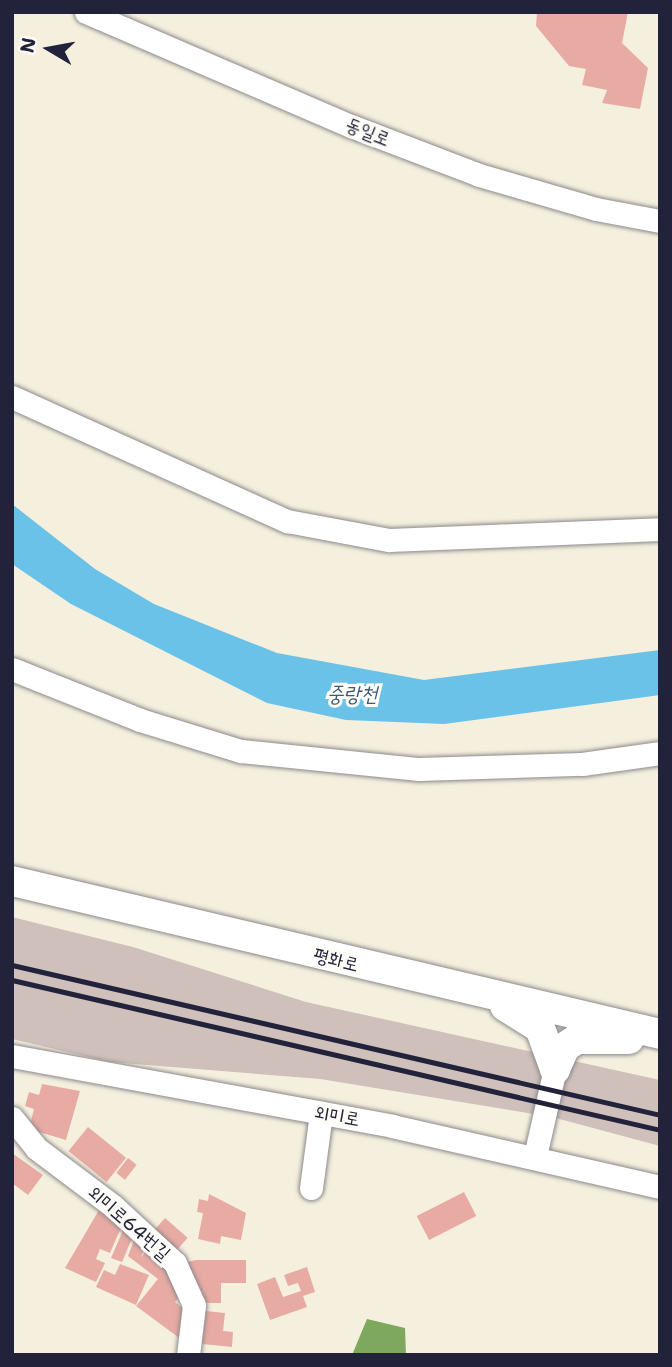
<!DOCTYPE html>
<meta charset="utf-8">
<style>
body{margin:0}
#map{position:relative;width:672px;height:1367px;overflow:hidden;background:#f5f0de;font-family:"Shantell Sans","Poor Story",sans-serif}
div>[style]{position:absolute}
.industrial>*{inset:0;background:#cfc0bb}
.forest>*{inset:0;background:#7fa85f}
.water>*{inset:0;background:#6bc2e8}
.building>*{inset:0;background:#e8aba3;transform-origin:0 0}
.roads{filter:drop-shadow(0 0 2px #8c898c) drop-shadow(0 0 2px #8c898c)}
.minor>*{height:23px;margin:-11.5px;padding:0 11.5px;transform-origin:11.5px;border-radius:11.5px;background:#fff}
.major>*{height:30px;margin:-15px;padding:0 15px;transform-origin:15px;border-radius:15px;background:#fff}
.rail>*{height:5px;margin:-2.5px;padding:0 2.5px;transform-origin:2.5px;border-radius:2.5px;background:#22223b}
span{translate:-50% -50%;white-space:nowrap;text-align:center;line-height:1.15;-webkit-text-stroke:6px #fdfcf7;paint-order:stroke}
.street-label{font-size:19px;color:#22223b}
.water-label{font-size:21px;color:#3c5a78;font-style:italic}
.frame{position:absolute;inset:0;border:14px solid #22223b;pointer-events:none}
.north{position:absolute;left:14px;top:14px;width:70px;height:70px;-webkit-text-stroke:5px #fdfcf7;paint-order:stroke;rotate:280deg;font-size:19px;font-weight:700;line-height:28px;text-align:center;color:#22223b}
.north::after{content:'';display:block;margin:auto;width:24px;height:32px;background:#22223b;clip-path:polygon(50% 0,100% 100%,50% 72%,0 100%)}
</style>
<div id="map">
<div class="industrial">
<div style="clip-path:polygon(12px 917px,133px 947px,306px 1002px,660px 1080px,660px 1146px,552px 1117px,320px 1079px,110px 1062px,12px 1039px)"></div>
</div>
<div class="forest">
<div style="clip-path:polygon(367px 1319px,405px 1328px,406px 1355px,352px 1355px)"></div>
</div>
<div class="water">
<div style="clip-path:polygon(12px 504px,95px 569px,154px 604px,277px 653px,424px 680px,660px 650px,660px 695px,444px 724px,346px 720px,267px 703px,71px 604px,12px 564px)"></div>
</div>
<div class="building">
<div style="clip-path:polygon(537px 12px,628px 12px,622px 43px,648px 68px,640px 109px,602px 103px,607px 90px,582px 85px,586px 69px,569px 66px,536px 26px)"></div>
<div style="clip-path:polygon(42px 1084px,80px 1091px,66px 1140px,29px 1129px,34px 1109px,25px 1106px,29px 1092px,39px 1095px)"></div>
<div style="left:88px;top:1127px;width:49px;height:31px;rotate:39deg"></div>
<div style="clip-path:polygon(12px 1153px,43px 1175px,28px 1195px,12px 1183px)"></div>
<div style="left:128px;top:1158px;width:11px;height:19px;rotate:38deg"></div>
<div style="left:464px;top:1192px;width:27px;height:53px;rotate:63deg"></div>
<div style="clip-path:polygon(209px 1194px,246px 1213px,241px 1240px,221px 1236px,220px 1244px,198px 1239px,203px 1213px,197px 1212px,199px 1199px,208px 1201px)"></div>
<div style="clip-path:polygon(99px 1210px,123px 1223px,110px 1253px,93px 1246px,100px 1249px,96px 1259px,105px 1263px,96px 1282px,65px 1268px)"></div>
<div style="left:165px;top:1218px;width:30px;height:21px;rotate:41deg"></div>
<div style="clip-path:polygon(124px 1228px,133px 1236px,122px 1262px,111px 1258px)"></div>
<div style="clip-path:polygon(134px 1240px,146px 1245px,141px 1257px,148px 1249px,165px 1263px,182px 1294px,175px 1302px,191px 1316px,182px 1340px,136px 1306px,158px 1279px,128px 1256px)"></div>
<div style="clip-path:polygon(196px 1260px,246px 1260px,246px 1283px,221px 1283px,221px 1303px,200px 1303px,183px 1263px)"></div>
<div style="clip-path:polygon(120px 1264px,149px 1275px,136px 1305px,96px 1287px,104px 1270px,115px 1275px)"></div>
<div style="clip-path:polygon(307px 1267px,315px 1292px,303px 1296px,307px 1307px,270px 1320px,257px 1284px,275px 1277px,283px 1297px,301px 1291px,298px 1283px,288px 1286px,284px 1275px)"></div>
<div style="clip-path:polygon(206px 1311px,225px 1313px,223px 1331px,233px 1332px,232px 1347px,202px 1344px)"></div>
</div>
<div class="roads">
<div class="minor">
<div style="left:86px;top:12px;width:288px;rotate:23.3deg"></div>
<div style="left:351px;top:126px;width:137px;rotate:20.9deg"></div>
<div style="left:479px;top:175px;width:122px;rotate:16.2deg"></div>
<div style="left:596px;top:209px;width:65px;rotate:10.6deg"></div>
<div style="left:12px;top:397px;width:302px;rotate:24.3deg"></div>
<div style="left:287px;top:521px;width:104px;rotate:10.6deg"></div>
<div style="left:389px;top:540px;width:271px;rotate:-2.3deg"></div>
<div style="left:12px;top:669px;width:138px;rotate:21.7deg"></div>
<div style="left:140px;top:720px;width:106px;rotate:17.1deg"></div>
<div style="left:241px;top:751px;width:179px;rotate:5.8deg"></div>
<div style="left:419px;top:769px;width:163px;rotate:-1.8deg"></div>
<div style="left:582px;top:764px;width:79px;rotate:-8deg"></div>
<div style="left:12px;top:1056px;width:386px;rotate:10.4deg"></div>
<div style="left:392px;top:1126px;width:275px;rotate:12.8deg"></div>
<div style="left:12px;top:1118px;width:38px;rotate:51deg"></div>
<div style="left:36px;top:1148px;width:96px;rotate:37deg"></div>
<div style="left:113px;top:1206px;width:84px;rotate:42.6deg"></div>
<div style="left:175px;top:1263px;width:46px;rotate:65.7deg"></div>
<div style="left:194px;top:1305px;width:50px;rotate:96.8deg"></div>
<div style="left:535px;top:1156px;width:89px;rotate:-77.1deg"></div>
<div style="left:311px;top:1188px;width:76px;rotate:-82.4deg"></div>
</div>
<div class="major">
<div style="left:12px;top:881px;width:666px;rotate:13.28deg"></div>
<div style="left:505px;top:1006px;width:41px;rotate:32.2deg"></div>
<div style="left:540px;top:1028px;width:44px;rotate:69.9deg"></div>
<div style="left:555px;top:1069px;width:24px;rotate:-66deg"></div>
<div style="left:565px;top:1047px;width:14px;rotate:-34deg"></div>
<div style="left:577px;top:1039px;width:52px"></div>
</div>
</div>
<div class="rail">
<div style="left:12px;top:965px;width:665px;rotate:13.03deg"></div>
<div style="left:12px;top:980px;width:665px;rotate:13.03deg"></div>
</div>
<div class="street-label">
<span style="left:368px;top:132px;rotate:22deg">동일로</span>
<span style="left:336px;top:960px;rotate:14deg">평화로</span>
<span style="left:337px;top:1116px;rotate:10deg">외미로</span>
<span style="left:129px;top:1223px;rotate:41deg">외미로64번길</span>
</div>
<div class="water-label">
<span style="left:352px;top:694px">중랑천</span>
</div>
<div class="frame"></div>
<div class="north">N</div>
</div>
